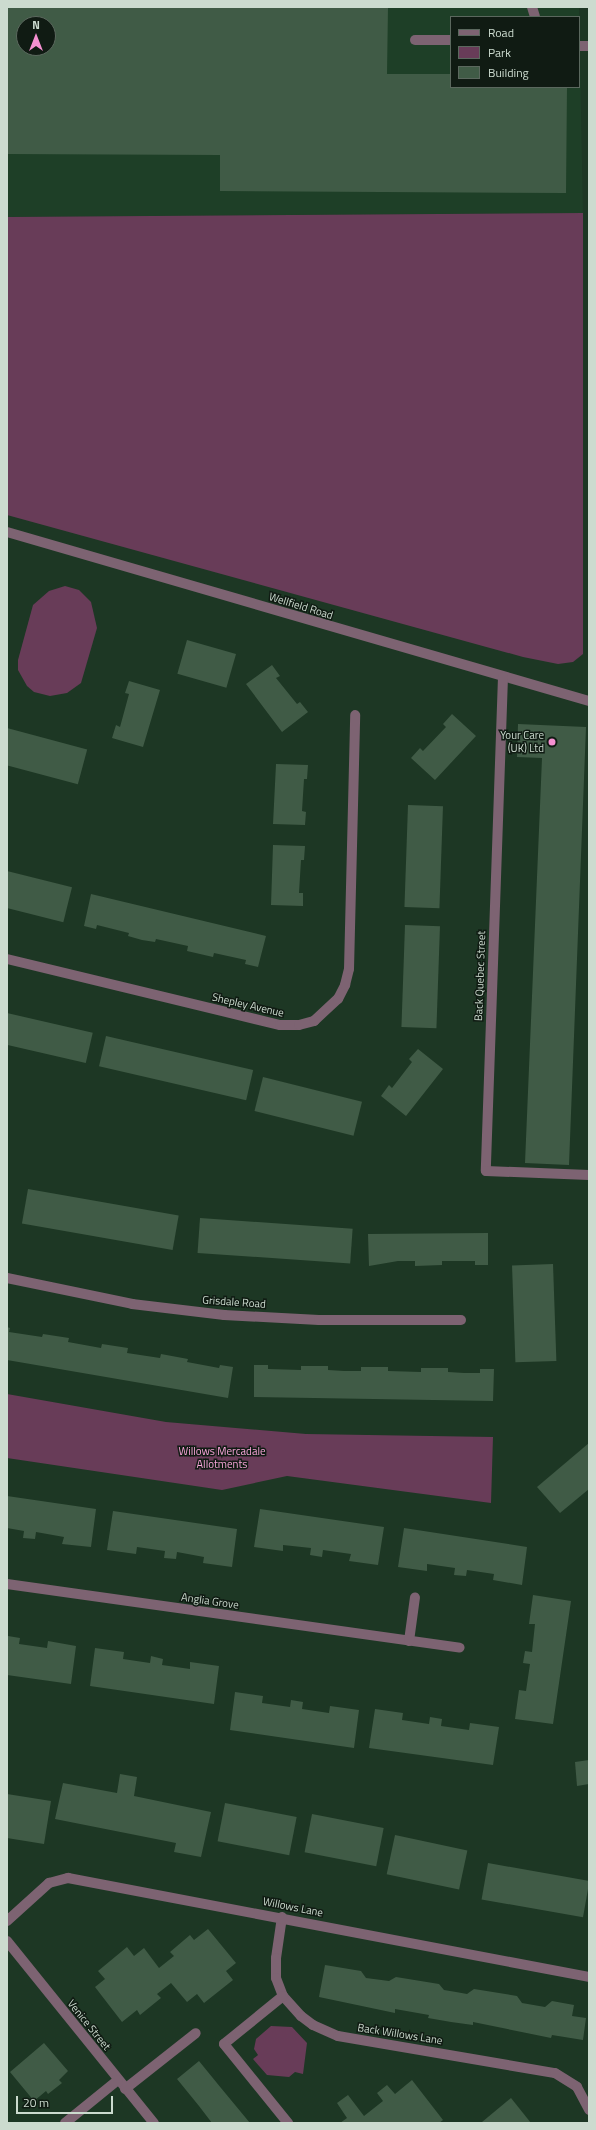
<!DOCTYPE html>
<style>
body{margin:0}
#map{position:relative;width:596px;height:2130px;overflow:hidden;background:#1d3724;font-family:"Titillium Web",sans-serif}
div>[style]{position:absolute}
.built>*{inset:0;background:#1e3f27}
.green>*{inset:0;background:#683c58}
.building>*{inset:0;background:#405b46;transform-origin:0 0}
.minor>*{height:10px;margin:-5px;padding:0 5px;transform-origin:5px;border-radius:5px;background:#7d6372}
.dots>*{width:11px;height:11px;translate:-50% -50%;box-sizing:border-box;border:2px solid #101b13;border-radius:50%}
span{translate:-50% -50%;white-space:nowrap;text-align:center;line-height:1.15;-webkit-text-stroke:3px #101b13;paint-order:stroke}
.street-label{font-size:11px;color:#ccdbcf}
.poi-label{font-size:11px;color:#ccdbcf}
.right{translate:-100% -50%;text-align:right}
.park-label{font-size:11px;color:#faa6db}
.frame{position:absolute;inset:0;border:8px solid #ccdbcf;pointer-events:none}
.legend{position:absolute;left:450px;top:16px;width:130px;height:72px;box-sizing:border-box;background:#101b13;border:1px solid #5b685e;margin:0;padding:5px 7px;list-style:none;font-size:12px;color:#ccdbcf}
.legend li{display:flex;align-items:center;gap:8px;height:20px}
.legend b{width:20px;border:1px solid #5b685e}
.north{position:absolute;left:16px;top:16px;width:40px;height:40px;box-sizing:border-box;background:#101b13;border:1px solid #5b685e;border-radius:50%;rotate:0deg;font-size:11px;font-weight:700;line-height:16px;text-align:center;color:#ccdbcf}
.north::after{content:'';display:block;margin:auto;width:14px;height:18px;background:#f590d1;clip-path:polygon(50% 0,100% 100%,50% 72%,0 100%)}
.scale{position:absolute;left:16px;top:2096px;width:97px;height:18px;box-sizing:border-box;border:2px solid #ccdbcf;border-top:0;padding-left:5px;font-size:12px;line-height:14px;white-space:nowrap;color:#ccdbcf;-webkit-text-stroke:3px #101b13;paint-order:stroke}
</style>
<div id="map">
<div class="built">
<div style="clip-path:polygon(evenodd,7px 7px,579px 7px,583px 213px,7px 217px,7px 7px,451px 17px,579px 17px,579px 87px,451px 87px,451px 17px,7px 7px,24px 24px,48px 24px,48px 48px,24px 48px,24px 24px)"></div>
</div>
<div class="green">
<div style="clip-path:polygon(583px 213px,583px 654px,573px 662px,558px 664px,523px 657px,7px 515px,7px 217px)"></div>
<div style="clip-path:polygon(65px 586px,79px 590px,91px 602px,97px 628px,81px 683px,67px 693px,50px 696px,34px 692px,27px 686px,18px 670px,18px 660px,33px 605px,49px 591px)"></div>
<div style="clip-path:polygon(7px 1394px,166px 1422px,306px 1434px,493px 1437px,491px 1503px,287px 1476px,222px 1490px,7px 1458px)"></div>
<div style="clip-path:polygon(271px 2026px,292px 2027px,307px 2043px,303px 2074px,295px 2072px,289px 2077px,267px 2075px,253px 2059px,258px 2055px,254px 2049px,256px 2039px)"></div>
</div>
<div class="building">
<div style="clip-path:polygon(evenodd,7px 7px,388px 7px,387px 74px,451px 74px,451px 87px,567px 87px,566px 193px,220px 191px,220px 155px,7px 154px,7px 7px,24px 24px,48px 24px,48px 48px,24px 48px,24px 24px)"></div>
<div style="left:187px;top:640px;width:51px;height:35px;rotate:16deg"></div>
<div style="clip-path:polygon(272px 665px,280px 676px,276px 678px,297px 704px,300px 702px,308px 712px,282px 732px,246px 684px)"></div>
<div style="clip-path:polygon(129px 681px,160px 690px,143px 747px,112px 738px,116px 725px,120px 727px,129px 694px,125px 693px)"></div>
<div style="clip-path:polygon(452px 714px,476px 736px,435px 780px,411px 758px,420px 748px,423px 751px,446px 727px,443px 724px)"></div>
<div style="clip-path:polygon(518px 724px,586px 727px,569px 1165px,525px 1163px,542px 758px,517px 757px)"></div>
<div style="left:7px;top:728px;width:83px;height:36px;rotate:15deg"></div>
<div style="clip-path:polygon(276px 764px,308px 765px,307px 779px,304px 779px,302px 811px,306px 812px,305px 825px,273px 824px)"></div>
<div style="left:408px;top:805px;width:35px;height:102px;rotate:2deg"></div>
<div style="clip-path:polygon(273px 845px,305px 846px,304px 860px,301px 860px,299px 893px,303px 893px,303px 906px,271px 905px)"></div>
<div style="left:7px;top:871px;width:67px;height:36px;rotate:14deg"></div>
<div style="clip-path:polygon(91px 894px,266px 936px,258px 967px,245px 964px,246px 960px,214px 953px,213px 957px,187px 951px,188px 946px,156px 939px,155px 942px,142px 940px,128px 936px,129px 933px,97px 925px,96px 929px,84px 926px)"></div>
<div style="left:405px;top:925px;width:35px;height:102px;rotate:2deg"></div>
<div style="left:7px;top:1013px;width:88px;height:31px;rotate:13deg"></div>
<div style="left:106px;top:1036px;width:151px;height:31px;rotate:13deg"></div>
<div style="clip-path:polygon(418px 1049px,443px 1069px,406px 1116px,381px 1096px,389px 1085px,392px 1088px,412px 1062px,409px 1059px)"></div>
<div style="left:263px;top:1077px;width:102px;height:35px;rotate:14deg"></div>
<div style="left:28px;top:1189px;width:153px;height:35px;rotate:10deg"></div>
<div style="left:200px;top:1218px;width:153px;height:35px;rotate:4deg"></div>
<div style="clip-path:polygon(488px 1233px,488px 1265px,475px 1265px,475px 1261px,442px 1261px,442px 1265px,415px 1266px,415px 1261px,398px 1261px,369px 1266px,368px 1234px)"></div>
<div style="left:553px;top:1264px;width:97px;height:41px;rotate:88deg"></div>
<div style="clip-path:polygon(7px 1327px,10px 1328px,9px 1332px,42px 1337px,43px 1334px,69px 1338px,68px 1342px,101px 1348px,102px 1344px,128px 1348px,127px 1353px,160px 1358px,161px 1354px,188px 1359px,187px 1362px,219px 1368px,220px 1365px,233px 1367px,228px 1398px,7px 1360px)"></div>
<div style="clip-path:polygon(254px 1365px,268px 1365px,268px 1369px,301px 1370px,301px 1366px,328px 1366px,328px 1370px,344px 1371px,361px 1371px,361px 1367px,388px 1367px,388px 1371px,421px 1372px,421px 1368px,448px 1368px,448px 1372px,464px 1373px,480px 1373px,480px 1369px,494px 1369px,493px 1401px,254px 1397px)"></div>
<div style="clip-path:polygon(589px 1443px,589px 1489px,560px 1513px,537px 1487px)"></div>
<div style="clip-path:polygon(7px 1496px,96px 1509px,91px 1547px,62px 1544px,64px 1537px,36px 1532px,35px 1539px,23px 1538px,24px 1531px,7px 1528px)"></div>
<div style="clip-path:polygon(260px 1509px,384px 1527px,378px 1565px,349px 1561px,351px 1554px,323px 1550px,322px 1557px,310px 1555px,311px 1548px,283px 1545px,283px 1551px,254px 1547px)"></div>
<div style="clip-path:polygon(113px 1511px,237px 1529px,232px 1567px,203px 1563px,204px 1557px,177px 1552px,176px 1559px,164px 1558px,165px 1551px,137px 1547px,136px 1554px,107px 1550px)"></div>
<div style="clip-path:polygon(404px 1528px,527px 1547px,522px 1585px,493px 1580px,494px 1574px,467px 1570px,466px 1576px,454px 1575px,455px 1568px,427px 1564px,427px 1571px,398px 1567px)"></div>
<div style="clip-path:polygon(533px 1595px,571px 1601px,553px 1724px,515px 1719px,519px 1690px,526px 1691px,530px 1664px,523px 1663px,525px 1651px,532px 1652px,535px 1624px,529px 1624px)"></div>
<div style="clip-path:polygon(8px 1636px,20px 1638px,19px 1644px,47px 1648px,48px 1641px,76px 1646px,71px 1684px,7px 1675px)"></div>
<div style="clip-path:polygon(95px 1648px,124px 1652px,123px 1659px,150px 1663px,151px 1656px,163px 1659px,162px 1665px,190px 1669px,190px 1662px,219px 1666px,214px 1704px,90px 1686px)"></div>
<div style="clip-path:polygon(235px 1692px,263px 1696px,262px 1703px,290px 1707px,291px 1700px,303px 1702px,302px 1709px,329px 1713px,330px 1706px,359px 1710px,354px 1748px,230px 1730px)"></div>
<div style="clip-path:polygon(375px 1709px,403px 1713px,402px 1720px,429px 1724px,430px 1717px,442px 1719px,441px 1726px,469px 1730px,470px 1723px,499px 1727px,493px 1765px,369px 1748px)"></div>
<div style="clip-path:polygon(589px 1760px,589px 1784px,577px 1786px,575px 1762px)"></div>
<div style="clip-path:polygon(120px 1774px,137px 1777px,134px 1796px,211px 1812px,201px 1857px,174px 1852px,176px 1843px,55px 1819px,63px 1783px,117px 1793px)"></div>
<div style="clip-path:polygon(7px 1794px,51px 1801px,44px 1844px,7px 1838px)"></div>
<div style="left:225px;top:1803px;width:73px;height:39px;rotate:11deg"></div>
<div style="left:312px;top:1814px;width:73px;height:39px;rotate:11deg"></div>
<div style="left:395px;top:1835px;width:74px;height:40px;rotate:12deg"></div>
<div style="left:488px;top:1863px;width:103px;height:37px;rotate:10deg"></div>
<div style="clip-path:polygon(208px 1929px,236px 1963px,226px 1971px,233px 1980px,204px 2003px,197px 1994px,187px 2002px,171px 1983px,157px 1994px,161px 1998px,140px 2015px,137px 2010px,122px 2022px,95px 1987px,105px 1979px,98px 1971px,127px 1947px,134px 1956px,144px 1948px,159px 1968px,174px 1956px,170px 1952px,190px 1935px,194px 1940px)"></div>
<div style="clip-path:polygon(325px 1965px,361px 1971px,366px 1978px,389px 1981px,396px 1977px,439px 1984px,444px 1990px,456px 1992px,467px 1994px,474px 1989px,517px 1996px,522px 2003px,545px 2007px,552px 2001px,574px 2005px,572px 2016px,586px 2018px,583px 2040px,552px 2035px,551px 2038px,473px 2022px,473px 2025px,451px 2022px,428px 2018px,429px 2015px,395px 2009px,395px 2013px,319px 1997px)"></div>
<div style="clip-path:polygon(44px 2043px,68px 2071px,59px 2080px,62px 2083px,48px 2094px,46px 2091px,34px 2101px,10px 2072px)"></div>
<div style="clip-path:polygon(199px 2061px,221px 2088px,250px 2123px,212px 2123px,199px 2106px,177px 2079px)"></div>
<div style="clip-path:polygon(412px 2080px,443px 2120px,439px 2123px,340px 2123px,347px 2118px,337px 2103px,348px 2095px,364px 2116px,383px 2101px,377px 2093px,387px 2085px,395px 2094px)"></div>
<div style="clip-path:polygon(511px 2098px,531px 2123px,483px 2123px,482px 2122px)"></div>
</div>
<div class="minor">
<div style="left:532px;top:7px;width:10px;rotate:73deg"></div>
<div style="left:415px;top:40px;width:36px"></div>
<div style="left:579px;top:46px;width:10px"></div>
<div style="left:7px;top:532px;width:606px;rotate:16.19deg"></div>
<div style="left:503px;top:677px;width:494px;rotate:92deg"></div>
<div style="left:486px;top:1171px;width:103px;rotate:2.2deg"></div>
<div style="left:7px;top:959px;width:281px;rotate:13.6deg"></div>
<div style="left:280px;top:1025px;width:19px"></div>
<div style="left:299px;top:1025px;width:16px;rotate:-15deg"></div>
<div style="left:314px;top:1021px;width:33px;rotate:-43deg"></div>
<div style="left:338px;top:999px;width:16px;rotate:-63deg"></div>
<div style="left:345px;top:985px;width:16px;rotate:-76deg"></div>
<div style="left:349px;top:969px;width:254px;rotate:-88.6deg"></div>
<div style="left:7px;top:1278px;width:128px;rotate:11.7deg"></div>
<div style="left:132px;top:1304px;width:93px;rotate:6.8deg"></div>
<div style="left:224px;top:1315px;width:95px;rotate:3deg"></div>
<div style="left:319px;top:1320px;width:142px"></div>
<div style="left:7px;top:1584px;width:457px;rotate:8deg"></div>
<div style="left:409px;top:1641px;width:44px;rotate:-82.2deg"></div>
<div style="left:282px;top:1917px;width:41px;rotate:98.3deg"></div>
<div style="left:276px;top:1958px;width:20px;rotate:90deg"></div>
<div style="left:276px;top:1978px;width:19px;rotate:69deg"></div>
<div style="left:283px;top:1996px;width:27px;rotate:48deg"></div>
<div style="left:301px;top:2016px;width:15px;rotate:37deg"></div>
<div style="left:313px;top:2025px;width:27px;rotate:24deg"></div>
<div style="left:338px;top:2036px;width:220px;rotate:9.7deg"></div>
<div style="left:555px;top:2073px;width:26px;rotate:32deg"></div>
<div style="left:577px;top:2087px;width:26px;rotate:62deg"></div>
<div style="left:7px;top:1921px;width:57px;rotate:-42.1deg"></div>
<div style="left:49px;top:1883px;width:20px;rotate:-15deg"></div>
<div style="left:68px;top:1878px;width:530px;rotate:10.76deg"></div>
<div style="left:7px;top:1941px;width:234px;rotate:51.1deg"></div>
<div style="left:283px;top:1996px;width:76px;rotate:140.9deg"></div>
<div style="left:224px;top:2044px;width:102px;rotate:51deg"></div>
<div style="left:125px;top:2089px;width:90px;rotate:-38.3deg"></div>
<div style="left:65px;top:2123px;width:68px;rotate:-39.1deg"></div>
</div>
<div class="dots">
<div style="left:552px;top:742px;background:#f590d1"></div>
</div>
<div class="street-label">
<span style="left:301px;top:606px;rotate:17deg">Wellfield Road</span>
<span style="left:480px;top:976px;rotate:-88deg">Back Quebec Street</span>
<span style="left:248px;top:1005px;rotate:13deg">Shepley Avenue</span>
<span style="left:234px;top:1302px;rotate:4deg">Grisdale Road</span>
<span style="left:210px;top:1601px;rotate:8deg">Anglia Grove</span>
<span style="left:293px;top:1907px;rotate:11deg">Willows Lane</span>
<span style="left:89px;top:2025px;rotate:51deg">Venice Street</span>
<span style="left:400px;top:2034px;rotate:9deg">Back Willows Lane</span>
</div>
<div class="poi-label">
<span class="right" style="left:544px;top:742px">Your Care<br>(UK) Ltd</span>
</div>
<div class="park-label">
<span style="left:222px;top:1458px">Willows Mercadale<br>Allotments</span>
</div>
<div class="frame"></div>
<ul class="legend">
<li><b style="height:5px;background:#7d6372"></b>Road</li>
<li><b style="height:11px;background:#683c58"></b>Park</li>
<li><b style="height:11px;background:#405b46"></b>Building</li>
</ul>
<div class="north">N</div>
<div class="scale">20 m</div>
</div>
